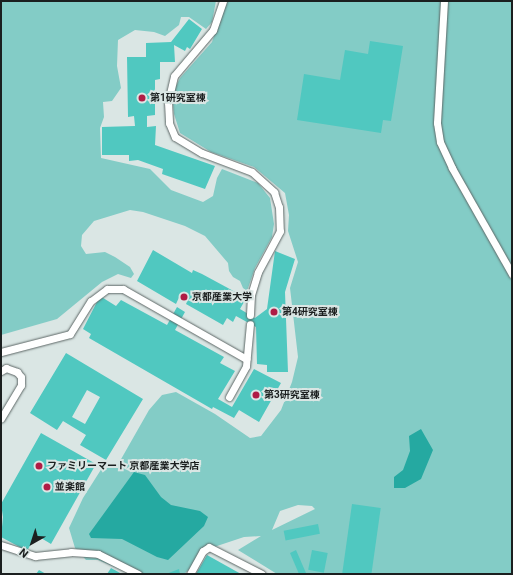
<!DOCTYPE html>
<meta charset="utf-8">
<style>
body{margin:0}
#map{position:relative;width:513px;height:575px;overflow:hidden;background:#dae6e4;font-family:Roboto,"Noto Sans JP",sans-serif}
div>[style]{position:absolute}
.green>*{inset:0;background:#83ccc6}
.water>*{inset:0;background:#25a9a1}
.building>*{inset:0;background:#50c8c0;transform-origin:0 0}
.roads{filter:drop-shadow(0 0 1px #5d6766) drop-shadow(0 0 1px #5d6766)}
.lane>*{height:7px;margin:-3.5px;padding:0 3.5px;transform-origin:3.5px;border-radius:3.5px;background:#fff}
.dots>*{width:11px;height:11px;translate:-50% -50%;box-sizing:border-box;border:2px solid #dae6e4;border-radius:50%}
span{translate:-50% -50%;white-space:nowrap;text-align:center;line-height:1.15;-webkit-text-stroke:4px #dae6e4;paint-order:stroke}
.poi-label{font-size:10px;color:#1b1f1f;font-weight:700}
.left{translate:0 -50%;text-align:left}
.frame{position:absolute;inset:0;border:2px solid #1b1f1f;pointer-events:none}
.north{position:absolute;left:12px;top:523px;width:40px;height:40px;-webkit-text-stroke:3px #dae6e4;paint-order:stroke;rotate:219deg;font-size:11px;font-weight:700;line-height:16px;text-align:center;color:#1b1f1f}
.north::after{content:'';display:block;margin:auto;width:14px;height:18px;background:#1b1f1f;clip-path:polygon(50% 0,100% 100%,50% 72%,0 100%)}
</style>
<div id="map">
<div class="green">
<div style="clip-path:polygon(1px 1px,216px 1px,212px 22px,206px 29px,189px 17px,181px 17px,179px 25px,165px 36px,154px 32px,135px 30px,118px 40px,117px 66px,121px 88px,112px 101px,103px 102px,104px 117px,100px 128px,101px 158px,150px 169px,171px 190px,203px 202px,213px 196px,217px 178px,222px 169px,258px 183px,270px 198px,274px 224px,272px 237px,255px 268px,247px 291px,243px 288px,240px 281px,233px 277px,229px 271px,228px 263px,205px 236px,185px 226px,143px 212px,130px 210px,94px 221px,82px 235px,81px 246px,86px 254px,105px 252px,115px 257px,130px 267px,134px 274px,131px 278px,118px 274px,102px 282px,57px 319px,1px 335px)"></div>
<div style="clip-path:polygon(evenodd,226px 1px,512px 1px,512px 574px,277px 574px,238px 550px,261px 536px,244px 537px,214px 547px,184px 574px,140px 574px,127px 572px,98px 560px,86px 560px,75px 548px,69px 528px,83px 498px,102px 468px,116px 468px,149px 410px,162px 395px,176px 392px,215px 414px,250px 438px,261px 436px,281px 410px,292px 382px,298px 357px,290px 288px,298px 262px,288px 231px,289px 215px,285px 193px,254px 167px,211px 152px,180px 133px,174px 114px,172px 94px,180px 78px,212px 42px,226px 1px,298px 505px,312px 506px,315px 509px,272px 530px,280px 511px,298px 505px)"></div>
</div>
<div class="water">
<div style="clip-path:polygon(421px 429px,433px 450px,421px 479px,405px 488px,394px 488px,394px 477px,403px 470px,410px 451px,409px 436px)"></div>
<div style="clip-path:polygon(134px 472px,145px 475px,161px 497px,171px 505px,200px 511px,208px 517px,204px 526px,168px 560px,157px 557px,122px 539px,91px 538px,89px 534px)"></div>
</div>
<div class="building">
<div style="clip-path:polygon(189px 19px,202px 29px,190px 49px,187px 47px,185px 51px,174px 45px,175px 62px,160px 62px,160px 79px,155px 80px,155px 115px,147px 116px,147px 127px,156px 126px,155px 145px,215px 166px,205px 189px,162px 174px,163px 169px,138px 160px,129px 161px,129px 155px,102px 155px,102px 127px,135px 126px,134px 116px,128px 117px,127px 57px,146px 57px,146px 43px,171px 42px)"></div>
<div style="clip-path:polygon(370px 41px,403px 46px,391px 121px,383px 120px,381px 133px,297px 120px,304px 74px,340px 80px,345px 50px,368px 54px)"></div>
<div style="clip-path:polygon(153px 250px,192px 273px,193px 270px,202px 274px,239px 294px,237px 298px,244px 302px,240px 309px,255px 318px,267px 309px,275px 251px,295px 259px,285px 292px,288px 372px,267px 372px,267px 365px,257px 364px,256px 327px,236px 316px,233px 322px,227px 318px,223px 325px,186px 304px,189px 297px,181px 293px,176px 304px,137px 281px)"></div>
<div style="clip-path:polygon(100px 296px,116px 306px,121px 300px,167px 325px,177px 307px,185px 312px,175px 330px,224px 357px,220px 363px,235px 371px,218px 399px,232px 407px,254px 369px,281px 383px,259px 422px,239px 410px,234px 418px,213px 407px,212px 409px,89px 338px,91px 334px,83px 329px)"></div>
<div style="clip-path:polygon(evenodd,66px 353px,143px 399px,106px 460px,80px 445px,86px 435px,63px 421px,57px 430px,30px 413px,66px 353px,87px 390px,100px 397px,85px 424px,72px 417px,87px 390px)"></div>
<div style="clip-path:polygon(41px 433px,96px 464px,51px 544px,36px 535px,27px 551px,1px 537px,3px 517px,1px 504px)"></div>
<div style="left:352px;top:504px;width:29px;height:70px;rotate:8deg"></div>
<div style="left:318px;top:524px;width:10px;height:35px;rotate:79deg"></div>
<div style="clip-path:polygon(296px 550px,306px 573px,303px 574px,299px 574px,290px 553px)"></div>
<div style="left:312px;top:550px;width:16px;height:20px;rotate:11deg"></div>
<div style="clip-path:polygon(207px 555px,241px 574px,196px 574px)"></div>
<div style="clip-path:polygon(111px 568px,122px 574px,107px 574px)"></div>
<div style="clip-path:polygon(179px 569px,180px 574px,166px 574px)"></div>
<div style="clip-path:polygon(39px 570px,46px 574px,36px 574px)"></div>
</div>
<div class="roads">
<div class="lane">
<div style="left:223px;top:1px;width:31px;rotate:109deg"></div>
<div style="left:213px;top:30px;width:60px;rotate:130.3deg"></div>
<div style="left:174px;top:76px;width:27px;rotate:103deg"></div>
<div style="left:168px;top:102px;width:21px;rotate:87deg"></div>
<div style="left:169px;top:123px;width:15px;rotate:67deg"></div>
<div style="left:175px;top:137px;width:31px;rotate:31deg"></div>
<div style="left:202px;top:153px;width:53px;rotate:20.8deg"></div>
<div style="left:252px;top:172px;width:30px;rotate:42deg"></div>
<div style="left:274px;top:192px;width:16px;rotate:72deg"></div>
<div style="left:279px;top:207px;width:24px;rotate:88deg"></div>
<div style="left:280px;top:231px;width:47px;rotate:118.2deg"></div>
<div style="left:258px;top:272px;width:24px;rotate:107deg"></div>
<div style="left:251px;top:295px;width:20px;rotate:93deg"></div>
<div style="left:444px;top:1px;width:122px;rotate:93.3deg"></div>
<div style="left:437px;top:123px;width:19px;rotate:81deg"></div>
<div style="left:440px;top:142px;width:29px;rotate:65deg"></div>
<div style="left:452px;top:168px;width:122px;rotate:60.5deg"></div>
<div style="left:1px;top:352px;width:71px;rotate:-14.6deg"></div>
<div style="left:70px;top:334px;width:39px;rotate:-58deg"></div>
<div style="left:91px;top:301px;width:20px;rotate:-37deg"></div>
<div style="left:107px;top:289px;width:16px"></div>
<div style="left:123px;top:289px;width:142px;rotate:29.6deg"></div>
<div style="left:1px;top:371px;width:6px;rotate:-31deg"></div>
<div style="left:6px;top:368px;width:12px;rotate:20deg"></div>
<div style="left:17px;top:372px;width:6px;rotate:51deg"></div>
<div style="left:21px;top:377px;width:8px;rotate:90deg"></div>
<div style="left:21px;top:385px;width:39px;rotate:121deg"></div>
<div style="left:229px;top:397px;width:35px;rotate:-61deg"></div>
<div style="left:246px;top:366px;width:42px;rotate:-84.6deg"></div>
<div style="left:1px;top:545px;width:36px;rotate:18deg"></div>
<div style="left:35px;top:556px;width:36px;rotate:-6deg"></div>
<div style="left:71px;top:552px;width:27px;rotate:4deg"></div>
<div style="left:98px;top:554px;width:45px;rotate:26.6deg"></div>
<div style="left:190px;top:574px;width:26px;rotate:-61deg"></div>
<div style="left:203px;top:551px;width:7px;rotate:-34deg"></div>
<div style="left:209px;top:547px;width:59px;rotate:27deg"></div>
</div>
</div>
<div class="dots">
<div style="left:142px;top:98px;background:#af1c45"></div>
<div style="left:184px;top:297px;background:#af1c45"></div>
<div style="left:274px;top:312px;background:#af1c45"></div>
<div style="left:256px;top:395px;background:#af1c45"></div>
<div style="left:39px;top:466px;background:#af1c45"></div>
<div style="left:47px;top:487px;background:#af1c45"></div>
</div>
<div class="poi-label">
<span class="left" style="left:150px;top:98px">第1研究室棟</span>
<span class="left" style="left:192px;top:297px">京都産業大学</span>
<span class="left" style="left:282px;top:312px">第4研究室棟</span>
<span class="left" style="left:264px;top:395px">第3研究室棟</span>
<span class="left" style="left:47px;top:466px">ファミリーマート 京都産業大学店</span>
<span class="left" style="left:55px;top:487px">並楽館</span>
</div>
<div class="frame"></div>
<div class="north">N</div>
</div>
